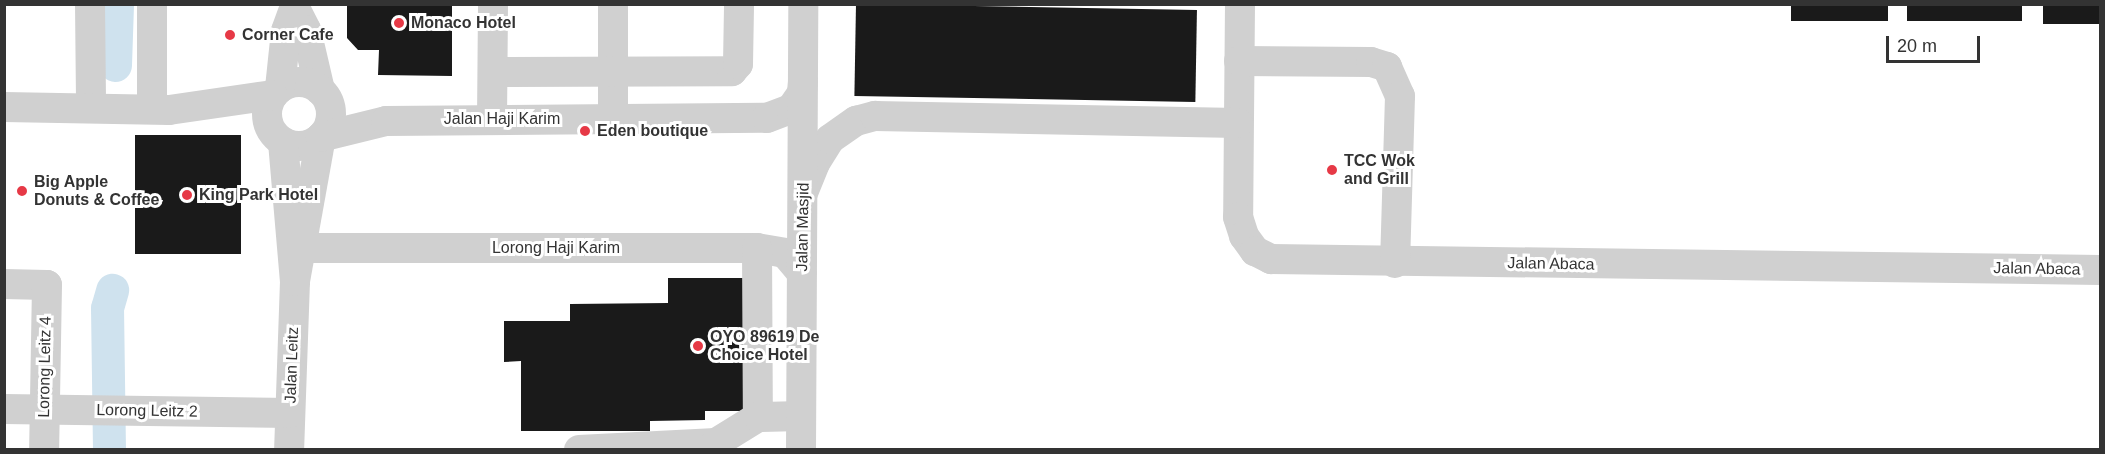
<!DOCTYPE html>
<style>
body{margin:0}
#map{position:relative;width:2105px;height:454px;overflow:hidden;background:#fff;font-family:Helvetica,sans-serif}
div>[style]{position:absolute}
.canal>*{height:33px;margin:-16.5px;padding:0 16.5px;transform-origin:16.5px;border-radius:16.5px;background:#cfe2ee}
.building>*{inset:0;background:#1a1a1a;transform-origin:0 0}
.minor>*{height:30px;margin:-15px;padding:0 15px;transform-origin:15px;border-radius:15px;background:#d0d0d0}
.minor>.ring{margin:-15px;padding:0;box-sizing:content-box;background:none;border:30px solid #d0d0d0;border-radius:50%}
.dots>*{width:16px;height:16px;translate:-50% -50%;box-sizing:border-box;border:3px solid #fff;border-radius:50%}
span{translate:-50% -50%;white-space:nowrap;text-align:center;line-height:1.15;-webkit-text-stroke:6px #fff;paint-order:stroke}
.poi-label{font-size:16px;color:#333;font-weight:700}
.left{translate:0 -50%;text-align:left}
.street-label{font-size:16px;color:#333}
.frame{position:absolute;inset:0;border:6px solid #333;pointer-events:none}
.scale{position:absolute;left:1886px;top:36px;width:94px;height:27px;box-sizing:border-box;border:3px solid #333;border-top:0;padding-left:8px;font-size:18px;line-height:21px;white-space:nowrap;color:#333;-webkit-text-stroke:4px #fff;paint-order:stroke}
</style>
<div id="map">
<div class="canal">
<div style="left:115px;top:65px;width:61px;rotate:-88.1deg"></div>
<div style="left:109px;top:450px;width:142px;rotate:-90.8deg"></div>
<div style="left:107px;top:308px;width:19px;rotate:-74deg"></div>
</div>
<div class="building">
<div style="clip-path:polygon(347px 4px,452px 4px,452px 76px,378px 75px,379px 50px,358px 50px,347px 38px)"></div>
<div style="left:856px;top:4px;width:341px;height:92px;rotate:1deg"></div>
<div style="left:1791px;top:4px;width:97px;height:17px"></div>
<div style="left:1907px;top:4px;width:115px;height:17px"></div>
<div style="left:2043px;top:4px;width:57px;height:20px"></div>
<div style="left:135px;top:135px;width:106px;height:119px"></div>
<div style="clip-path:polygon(668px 278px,748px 278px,748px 411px,705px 411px,705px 420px,650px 421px,650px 431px,521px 431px,521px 361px,504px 362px,504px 321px,570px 321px,570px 304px,668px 303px)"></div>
</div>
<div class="minor">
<div style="left:90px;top:4px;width:104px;rotate:89.4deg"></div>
<div style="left:613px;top:4px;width:115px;rotate:90deg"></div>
<div style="left:1240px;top:4px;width:213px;rotate:90.5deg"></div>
<div style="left:1238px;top:217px;width:20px;rotate:72deg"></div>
<div style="left:1244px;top:236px;width:19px;rotate:54deg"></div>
<div style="left:1255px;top:251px;width:18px;rotate:27deg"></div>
<div style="left:1271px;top:259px;width:829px;rotate:0.76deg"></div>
<div style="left:295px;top:8px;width:25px;rotate:63deg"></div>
<div style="left:306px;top:30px;width:62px;rotate:76.9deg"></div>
<div style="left:1239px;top:61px;width:132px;rotate:0.4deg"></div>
<div style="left:1371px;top:62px;width:17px;rotate:17deg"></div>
<div style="left:1387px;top:67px;width:32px;rotate:66deg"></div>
<div style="left:1400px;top:96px;width:167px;rotate:91.7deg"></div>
<div style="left:493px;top:72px;width:239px;rotate:-0.2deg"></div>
<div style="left:732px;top:71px;width:9px;rotate:-49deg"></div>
<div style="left:738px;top:64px;width:60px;rotate:-89deg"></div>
<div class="ring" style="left:267px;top:82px;width:34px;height:34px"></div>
<div style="left:280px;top:88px;width:57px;rotate:-84deg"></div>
<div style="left:286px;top:31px;width:29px;rotate:-70deg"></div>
<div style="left:4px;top:107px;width:165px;rotate:1deg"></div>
<div style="left:169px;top:110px;width:105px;rotate:-8.2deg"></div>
<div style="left:152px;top:109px;width:105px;rotate:-90deg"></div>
<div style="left:492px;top:120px;width:116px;rotate:-89.5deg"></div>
<div style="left:283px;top:142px;width:140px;rotate:85.1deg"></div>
<div style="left:295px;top:281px;width:169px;rotate:92deg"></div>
<div style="left:803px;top:193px;width:32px;rotate:-68deg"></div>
<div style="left:815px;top:163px;width:28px;rotate:-58deg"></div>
<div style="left:830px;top:139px;width:32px;rotate:-35deg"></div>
<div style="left:856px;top:121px;width:20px;rotate:-15deg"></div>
<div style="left:875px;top:116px;width:363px;rotate:1.1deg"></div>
<div style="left:300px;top:248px;width:457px"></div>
<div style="left:757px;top:248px;width:28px;rotate:10deg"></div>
<div style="left:785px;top:253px;width:26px;rotate:50deg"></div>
<div style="left:757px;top:248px;width:169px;rotate:89.7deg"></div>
<div style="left:295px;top:281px;width:146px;rotate:-79.8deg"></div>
<div style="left:321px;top:137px;width:67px;rotate:-13.8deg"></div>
<div style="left:386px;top:121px;width:381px;rotate:-0.5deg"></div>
<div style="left:767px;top:118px;width:26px;rotate:-21deg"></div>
<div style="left:791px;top:109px;width:19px;rotate:-55deg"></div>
<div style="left:802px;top:93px;width:12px;rotate:-85deg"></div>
<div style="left:4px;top:284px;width:43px;rotate:1.3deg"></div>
<div style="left:47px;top:285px;width:165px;rotate:91deg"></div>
<div style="left:4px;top:409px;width:286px;rotate:0.8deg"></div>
<div style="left:579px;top:450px;width:137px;rotate:-2.9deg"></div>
<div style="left:716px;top:443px;width:49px;rotate:-31.8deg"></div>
<div style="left:758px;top:417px;width:43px;rotate:-1.3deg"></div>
<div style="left:801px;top:450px;width:446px;rotate:-89.7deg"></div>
</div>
<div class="dots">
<div style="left:399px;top:23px;background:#e63946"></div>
<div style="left:230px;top:35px;background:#e63946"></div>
<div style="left:585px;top:131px;background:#e63946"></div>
<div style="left:1332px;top:170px;background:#e63946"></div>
<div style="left:22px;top:191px;background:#e63946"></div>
<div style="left:187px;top:195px;background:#e63946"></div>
<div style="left:698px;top:346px;background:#e63946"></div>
</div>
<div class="poi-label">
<span class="left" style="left:411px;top:23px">Monaco Hotel</span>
<span class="left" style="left:242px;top:35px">Corner Cafe</span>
<span class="left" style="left:597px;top:131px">Eden boutique</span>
<span class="left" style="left:1344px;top:170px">TCC Wok<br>and Grill</span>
<span class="left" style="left:34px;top:191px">Big Apple<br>Donuts &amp; Coffee</span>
<span class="left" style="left:199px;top:195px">King Park Hotel</span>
<span class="left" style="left:710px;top:346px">OYO 89619 De<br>Choice Hotel</span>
</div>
<div class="street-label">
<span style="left:502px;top:119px">Jalan Haji Karim</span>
<span style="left:803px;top:227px;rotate:-89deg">Jalan Masjid</span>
<span style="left:556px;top:248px">Lorong Haji Karim</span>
<span style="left:1551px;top:264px;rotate:1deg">Jalan Abaca</span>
<span style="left:2037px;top:269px;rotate:1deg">Jalan Abaca</span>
<span style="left:292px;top:365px;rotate:-88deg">Jalan Leitz</span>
<span style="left:45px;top:367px;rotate:-89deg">Lorong Leitz 4</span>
<span style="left:147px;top:411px;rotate:1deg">Lorong Leitz 2</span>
</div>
<div class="frame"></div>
<div class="scale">20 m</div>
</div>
